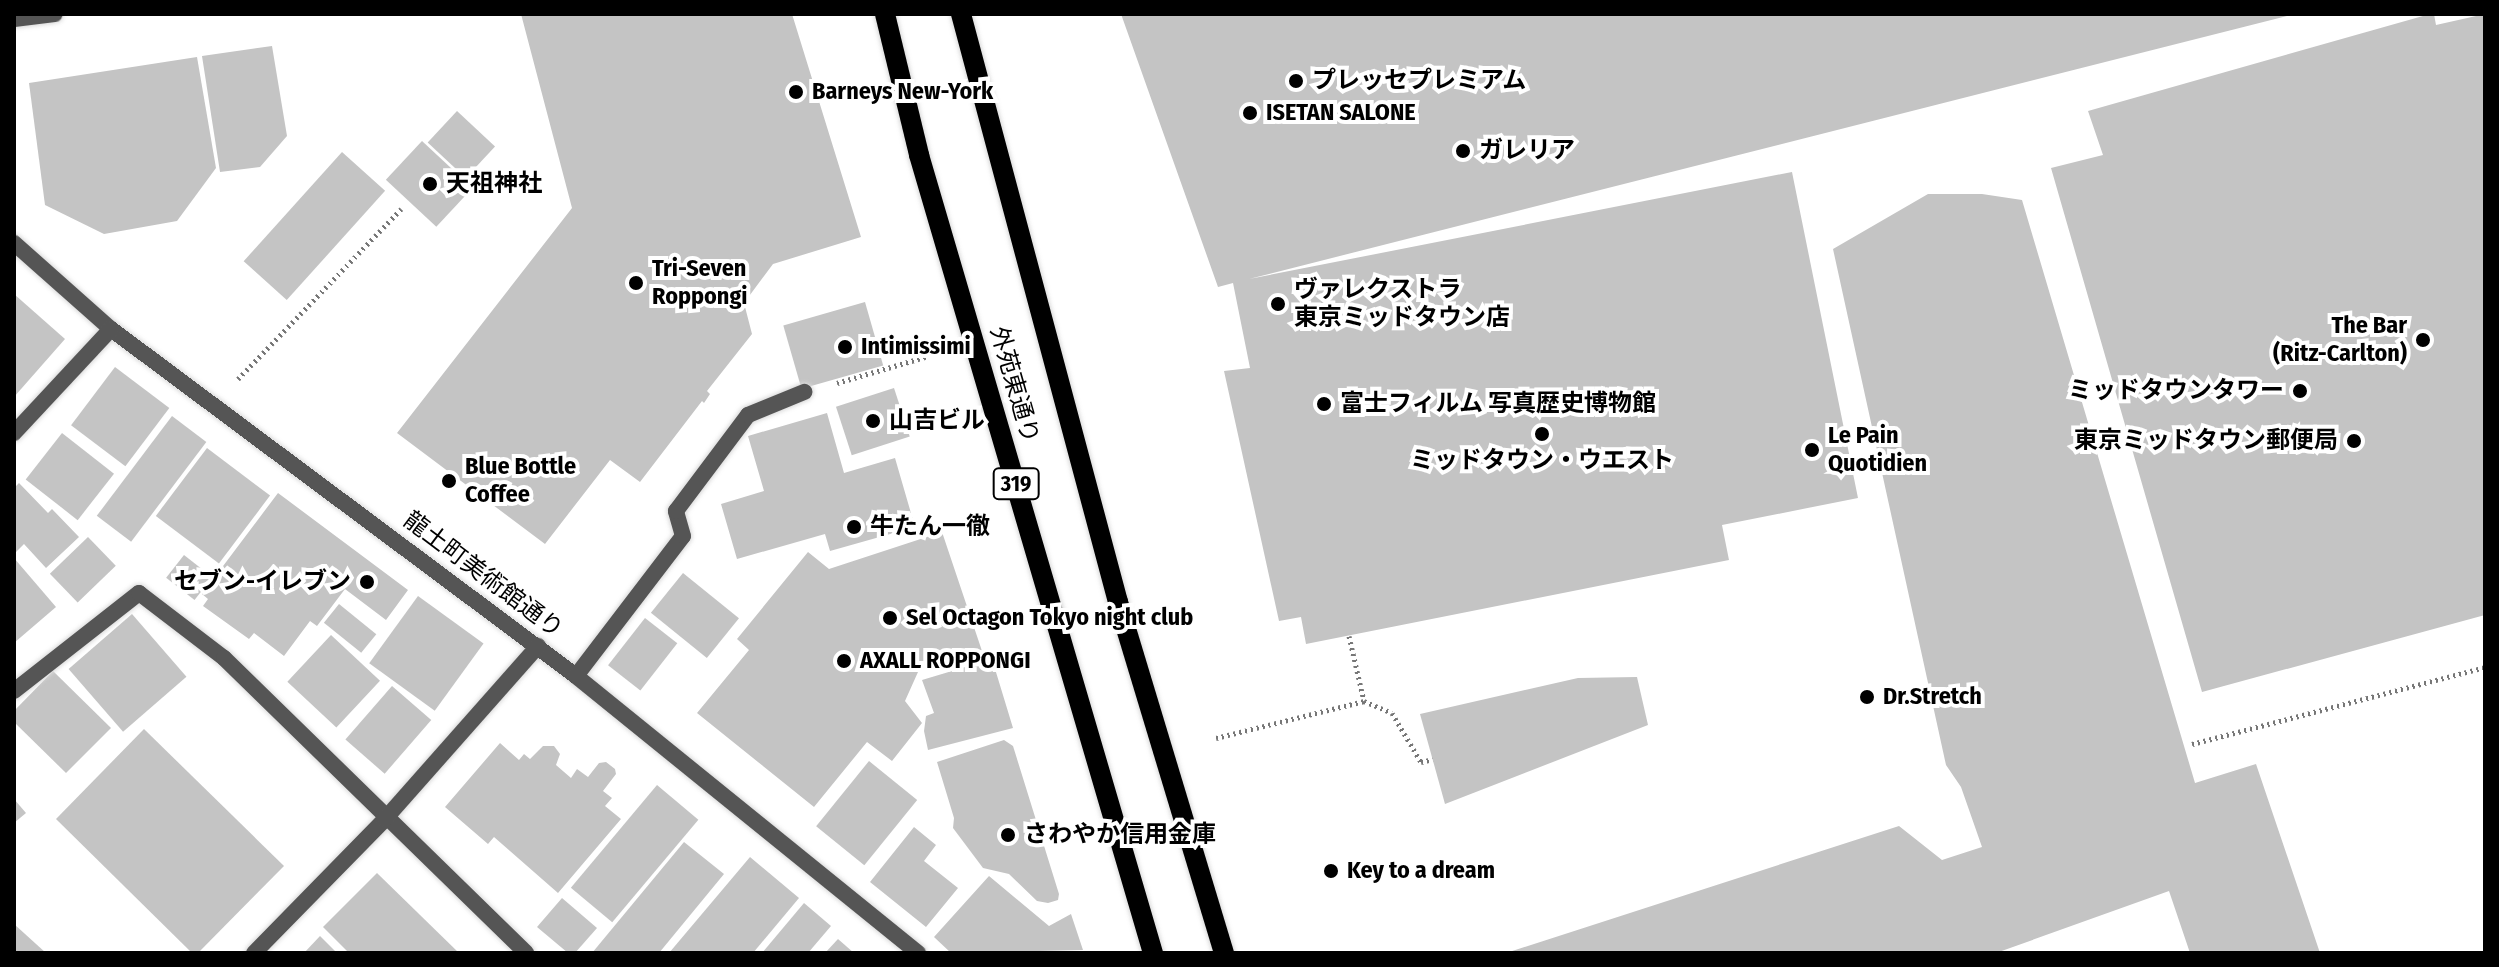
<!DOCTYPE html>
<meta charset="utf-8">
<style>
body{margin:0}
#map{position:relative;width:2499px;height:967px;overflow:hidden;background:#fff;font-family:"Fira Sans Condensed","Noto Sans JP",sans-serif}
div>[style]{position:absolute}
.building>*{inset:0;background:#c4c4c4;transform-origin:0 0}
.path>*{height:5px;margin-top:-2.5px;transform-origin:0;background:repeating-linear-gradient(90deg,#777 0 2px,transparent 0 6px)}
.roads{filter:drop-shadow(0 0 2px #dbdbdb) drop-shadow(0 0 2px #dbdbdb)}
.service>*{height:16px;margin:-8px;padding:0 8px;transform-origin:8px;border-radius:8px;background:#555}
.minor>*{height:16px;margin:-8px;padding:0 8px;transform-origin:8px;border-radius:8px;background:#555}
.primary>*{height:20px;margin:-10px;padding:0 10px;transform-origin:10px;border-radius:10px;background:#000}
.dots>*{width:22px;height:22px;translate:-50% -50%;box-sizing:border-box;border:4px solid #fff;border-radius:50%}
span{translate:-50% -50%;white-space:nowrap;text-align:center;line-height:1.15;-webkit-text-stroke:8px #fff;paint-order:stroke}
.shield-label span{padding:2px 6px;background:#fff;border:2px solid;border-radius:6px;-webkit-text-stroke-width:0}
.shield-label{font-size:22px;color:#000;font-weight:700}
.poi-label{font-size:24px;color:#000;font-weight:700}
.left{translate:0 -50%;text-align:left}
.right{translate:-100% -50%;text-align:right}
.street-label{font-size:24px;color:#000}
.frame{position:absolute;inset:0;border:16px solid #000;pointer-events:none}
</style>
<div id="map">
<div class="building">
<div style="clip-path:polygon(521px 14px,792px 14px,861px 237px,773px 264px,744px 303px,752px 334px,707px 391px,710px 394px,704px 403px,702px 401px,640px 482px,610px 460px,545px 544px,397px 433px,572px 208px)"></div>
<div style="clip-path:polygon(1121px 14px,2291px 14px,2291px 15px,1249px 279px,1792px 172px,1858px 498px,1722px 525px,1729px 560px,1306px 644px,1301px 617px,1279px 621px,1224px 371px,1250px 368px,1233px 283px,1218px 287px)"></div>
<div style="clip-path:polygon(2430px 14px,2434px 14px,2436px 25px,2485px 14px,2485px 615px,2202px 692px,2051px 168px,2103px 155px,2088px 111px)"></div>
<div style="clip-path:polygon(272px 46px,287px 136px,260px 167px,220px 172px,202px 56px)"></div>
<div style="clip-path:polygon(197px 57px,216px 168px,177px 221px,104px 234px,45px 205px,29px 83px)"></div>
<div style="left:457px;top:111px;width:52px;height:43px;rotate:43deg"></div>
<div style="left:422px;top:141px;width:69px;height:53px;rotate:43deg"></div>
<div style="left:342px;top:152px;width:58px;height:147px;rotate:42deg"></div>
<div style="clip-path:polygon(1928px 194px,1982px 194px,2022px 200px,2195px 783px,2256px 764px,2320px 953px,2190px 953px,2169px 891px,1996px 953px,1506px 953px,1899px 826px,1942px 860px,1982px 847px,1961px 787px,1946px 765px,1833px 249px)"></div>
<div style="clip-path:polygon(14px 294px,65px 339px,14px 397px)"></div>
<div style="left:865px;top:302px;width:66px;height:85px;rotate:74deg"></div>
<div style="left:115px;top:367px;width:68px;height:73px;rotate:37deg"></div>
<div style="left:894px;top:388px;width:51px;height:61px;rotate:72deg"></div>
<div style="clip-path:polygon(827px 413px,844px 473px,895px 458px,915px 527px,830px 551px,825px 534px,737px 559px,721px 504px,764px 491px,748px 436px)"></div>
<div style="left:172px;top:416px;width:43px;height:125px;rotate:37deg"></div>
<div style="left:62px;top:433px;width:66px;height:59px;rotate:38deg"></div>
<div style="left:207px;top:448px;width:79px;height:85px;rotate:37deg"></div>
<div style="clip-path:polygon(19px 483px,48px 513px,52px 509px,79px 537px,46px 568px,24px 544px,14px 554px,14px 488px)"></div>
<div style="clip-path:polygon(278px 493px,408px 590px,386px 620px,345px 589px,317px 626px,310px 621px,284px 656px,254px 633px,249px 639px,203px 606px,208px 599px,202px 594px)"></div>
<div style="clip-path:polygon(942px 532px,982px 651px,918px 672px,905px 701px,922px 723px,892px 761px,867px 742px,814px 807px,697px 713px,749px 650px,737px 639px,808px 552px,829px 569px)"></div>
<div style="left:88px;top:537px;width:40px;height:53px;rotate:46deg"></div>
<div style="left:184px;top:555px;width:36px;height:29px;rotate:38deg"></div>
<div style="clip-path:polygon(14px 558px,56px 607px,14px 643px)"></div>
<div style="left:683px;top:573px;width:72px;height:51px;rotate:39deg"></div>
<div style="left:418px;top:596px;width:81px;height:83px;rotate:36deg"></div>
<div style="left:339px;top:604px;width:48px;height:24px;rotate:39deg"></div>
<div style="left:132px;top:614px;width:83px;height:84px;rotate:49deg"></div>
<div style="left:645px;top:618px;width:41px;height:60px;rotate:38deg"></div>
<div style="left:331px;top:635px;width:67px;height:64px;rotate:43deg"></div>
<div style="clip-path:polygon(992px 659px,1013px 728px,928px 750px,924px 731px,926px 716px,934px 713px,922px 680px)"></div>
<div style="clip-path:polygon(53px 671px,111px 728px,66px 773px,14px 722px,14px 711px)"></div>
<div style="clip-path:polygon(1637px 677px,1648px 725px,1445px 804px,1420px 714px,1578px 678px)"></div>
<div style="left:392px;top:686px;width:52px;height:71px;rotate:41deg"></div>
<div style="clip-path:polygon(144px 729px,284px 866px,198px 953px,192px 953px,56px 819px)"></div>
<div style="clip-path:polygon(1004px 740px,1013px 746px,1059px 894px,1058px 900px,1048px 903px,1037px 901px,1009px 874px,983px 868px,953px 828px,954px 818px,937px 762px)"></div>
<div style="clip-path:polygon(500px 743px,519px 760px,524px 754px,530px 759px,543px 746px,554px 746px,560px 754px,556px 765px,571px 778px,577px 769px,588px 777px,599px 763px,606px 762px,615px 769px,616px 774px,603px 791px,612px 798px,605px 806px,621px 819px,558px 893px,494px 837px,488px 844px,445px 807px)"></div>
<div style="left:869px;top:761px;width:62px;height:84px;rotate:39deg"></div>
<div style="left:657px;top:785px;width:54px;height:134px;rotate:40deg"></div>
<div style="clip-path:polygon(14px 799px,26px 813px,14px 823px)"></div>
<div style="clip-path:polygon(914px 827px,936px 845px,924px 861px,958px 888px,926px 927px,870px 882px)"></div>
<div style="clip-path:polygon(684px 842px,724px 874px,659px 953px,592px 953px)"></div>
<div style="clip-path:polygon(750px 857px,799px 898px,753px 953px,669px 953px)"></div>
<div style="clip-path:polygon(377px 873px,459px 953px,349px 953px,323px 927px)"></div>
<div style="clip-path:polygon(989px 876px,1049px 926px,1071px 914px,1083px 950px,951px 953px,934px 937px)"></div>
<div style="clip-path:polygon(562px 898px,597px 928px,575px 953px,568px 953px,537px 927px)"></div>
<div style="clip-path:polygon(804px 903px,831px 926px,808px 953px,762px 953px)"></div>
<div style="clip-path:polygon(14px 924px,46px 953px,14px 953px)"></div>
<div style="clip-path:polygon(320px 936px,337px 953px,304px 953px)"></div>
<div style="clip-path:polygon(838px 939px,854px 953px,825px 953px)"></div>
</div>
<div class="path">
<div style="left:238px;top:379px;width:236px;rotate:-46.2deg"></div>
<div style="left:837px;top:383px;width:95px;rotate:-16.5deg"></div>
<div style="left:1349px;top:636px;width:67px;rotate:77deg"></div>
<div style="left:1216px;top:738px;width:153px;rotate:-14deg"></div>
<div style="left:1364px;top:701px;width:30px;rotate:23deg"></div>
<div style="left:1392px;top:713px;width:57px;rotate:59.4deg"></div>
<div style="left:1421px;top:762px;width:12px;rotate:-14deg"></div>
<div style="left:2192px;top:744px;width:303px;rotate:-14.7deg"></div>
</div>
<div class="roads">
<div class="service">
<div style="left:576px;top:676px;width:176px;rotate:-52.6deg"></div>
<div style="left:683px;top:536px;width:26px;rotate:-106deg"></div>
<div style="left:676px;top:511px;width:120px;rotate:-53.1deg"></div>
<div style="left:748px;top:415px;width:61px;rotate:-22.3deg"></div>
<div style="left:14px;top:691px;width:159px;rotate:-38.1deg"></div>
<div style="left:139px;top:593px;width:107px;rotate:37.4deg"></div>
<div style="left:224px;top:658px;width:422px;rotate:44.3deg"></div>
</div>
<div class="minor">
<div style="left:14px;top:19px;width:41px;rotate:-7deg"></div>
<div style="left:14px;top:243px;width:130px;rotate:41.6deg"></div>
<div style="left:111px;top:329px;width:580px;rotate:36.73deg"></div>
<div style="left:576px;top:676px;width:440px;rotate:39deg"></div>
<div style="left:14px;top:433px;width:142px;rotate:-47deg"></div>
<div style="left:254px;top:953px;width:187px;rotate:-45.6deg"></div>
<div style="left:385px;top:819px;width:231px;rotate:-48.5deg"></div>
</div>
<div class="primary">
<div style="left:885px;top:14px;width:145px;rotate:76.4deg"></div>
<div style="left:919px;top:155px;width:832px;rotate:73.66deg"></div>
<div style="left:961px;top:14px;width:609px;rotate:75.05deg"></div>
<div style="left:1118px;top:602px;width:367px;rotate:73.2deg"></div>
</div>
</div>
<div class="dots">
<div style="left:1296px;top:81px;background:#000"></div>
<div style="left:796px;top:92px;background:#000"></div>
<div style="left:1250px;top:113px;background:#000"></div>
<div style="left:1463px;top:151px;background:#000"></div>
<div style="left:430px;top:184px;background:#000"></div>
<div style="left:636px;top:283px;background:#000"></div>
<div style="left:1278px;top:304px;background:#000"></div>
<div style="left:2423px;top:340px;background:#000"></div>
<div style="left:845px;top:347px;background:#000"></div>
<div style="left:2300px;top:391px;background:#000"></div>
<div style="left:1324px;top:404px;background:#000"></div>
<div style="left:873px;top:421px;background:#000"></div>
<div style="left:1542px;top:434px;background:#000"></div>
<div style="left:2354px;top:441px;background:#000"></div>
<div style="left:1812px;top:450px;background:#000"></div>
<div style="left:449px;top:481px;background:#000"></div>
<div style="left:854px;top:527px;background:#000"></div>
<div style="left:367px;top:582px;background:#000"></div>
<div style="left:890px;top:618px;background:#000"></div>
<div style="left:844px;top:661px;background:#000"></div>
<div style="left:1867px;top:697px;background:#000"></div>
<div style="left:1008px;top:835px;background:#000"></div>
<div style="left:1331px;top:871px;background:#000"></div>
</div>
<div class="shield-label">
<span style="left:1016px;top:484px">319</span>
</div>
<div class="poi-label">
<span class="left" style="left:1312px;top:81px">プレッセプレミアム</span>
<span class="left" style="left:812px;top:92px">Barneys New-York</span>
<span class="left" style="left:1266px;top:113px">ISETAN SALONE</span>
<span class="left" style="left:1479px;top:151px">ガレリア</span>
<span class="left" style="left:446px;top:184px">天祖神社</span>
<span class="left" style="left:652px;top:283px">Tri-Seven<br>Roppongi</span>
<span class="left" style="left:1294px;top:304px">ヴァレクストラ<br>東京ミッドタウン店</span>
<span class="right" style="left:2407px;top:340px">The Bar<br>(Ritz-Carlton)</span>
<span class="left" style="left:861px;top:347px">Intimissimi</span>
<span class="right" style="left:2284px;top:391px">ミッドタウンタワー</span>
<span class="left" style="left:1340px;top:404px">富士フィルム 写真歴史博物館</span>
<span class="left" style="left:889px;top:421px">山吉ビル</span>
<span class="left" style="left:1828px;top:450px">Le Pain<br>Quotidien</span>
<span class="right" style="left:2338px;top:441px">東京ミッドタウン郵便局</span>
<span style="left:1542px;top:461px">ミッドタウン・ウエスト</span>
<span class="left" style="left:465px;top:481px">Blue Bottle<br>Coffee</span>
<span class="left" style="left:870px;top:527px">牛たん一徹</span>
<span class="right" style="left:351px;top:582px">セブン-イレブン</span>
<span class="left" style="left:906px;top:618px">Sel Octagon Tokyo night club</span>
<span class="left" style="left:860px;top:661px">AXALL ROPPONGI</span>
<span class="left" style="left:1883px;top:697px">Dr.Stretch</span>
<span class="left" style="left:1024px;top:835px">さわやか信用金庫</span>
<span class="left" style="left:1347px;top:871px">Key to a dream</span>
</div>
<div class="street-label">
<span style="left:1014px;top:385px;rotate:74deg">外苑東通り</span>
<span style="left:483px;top:575px;rotate:37deg">龍土町美術館通り</span>
</div>
<div class="frame"></div>
</div>
